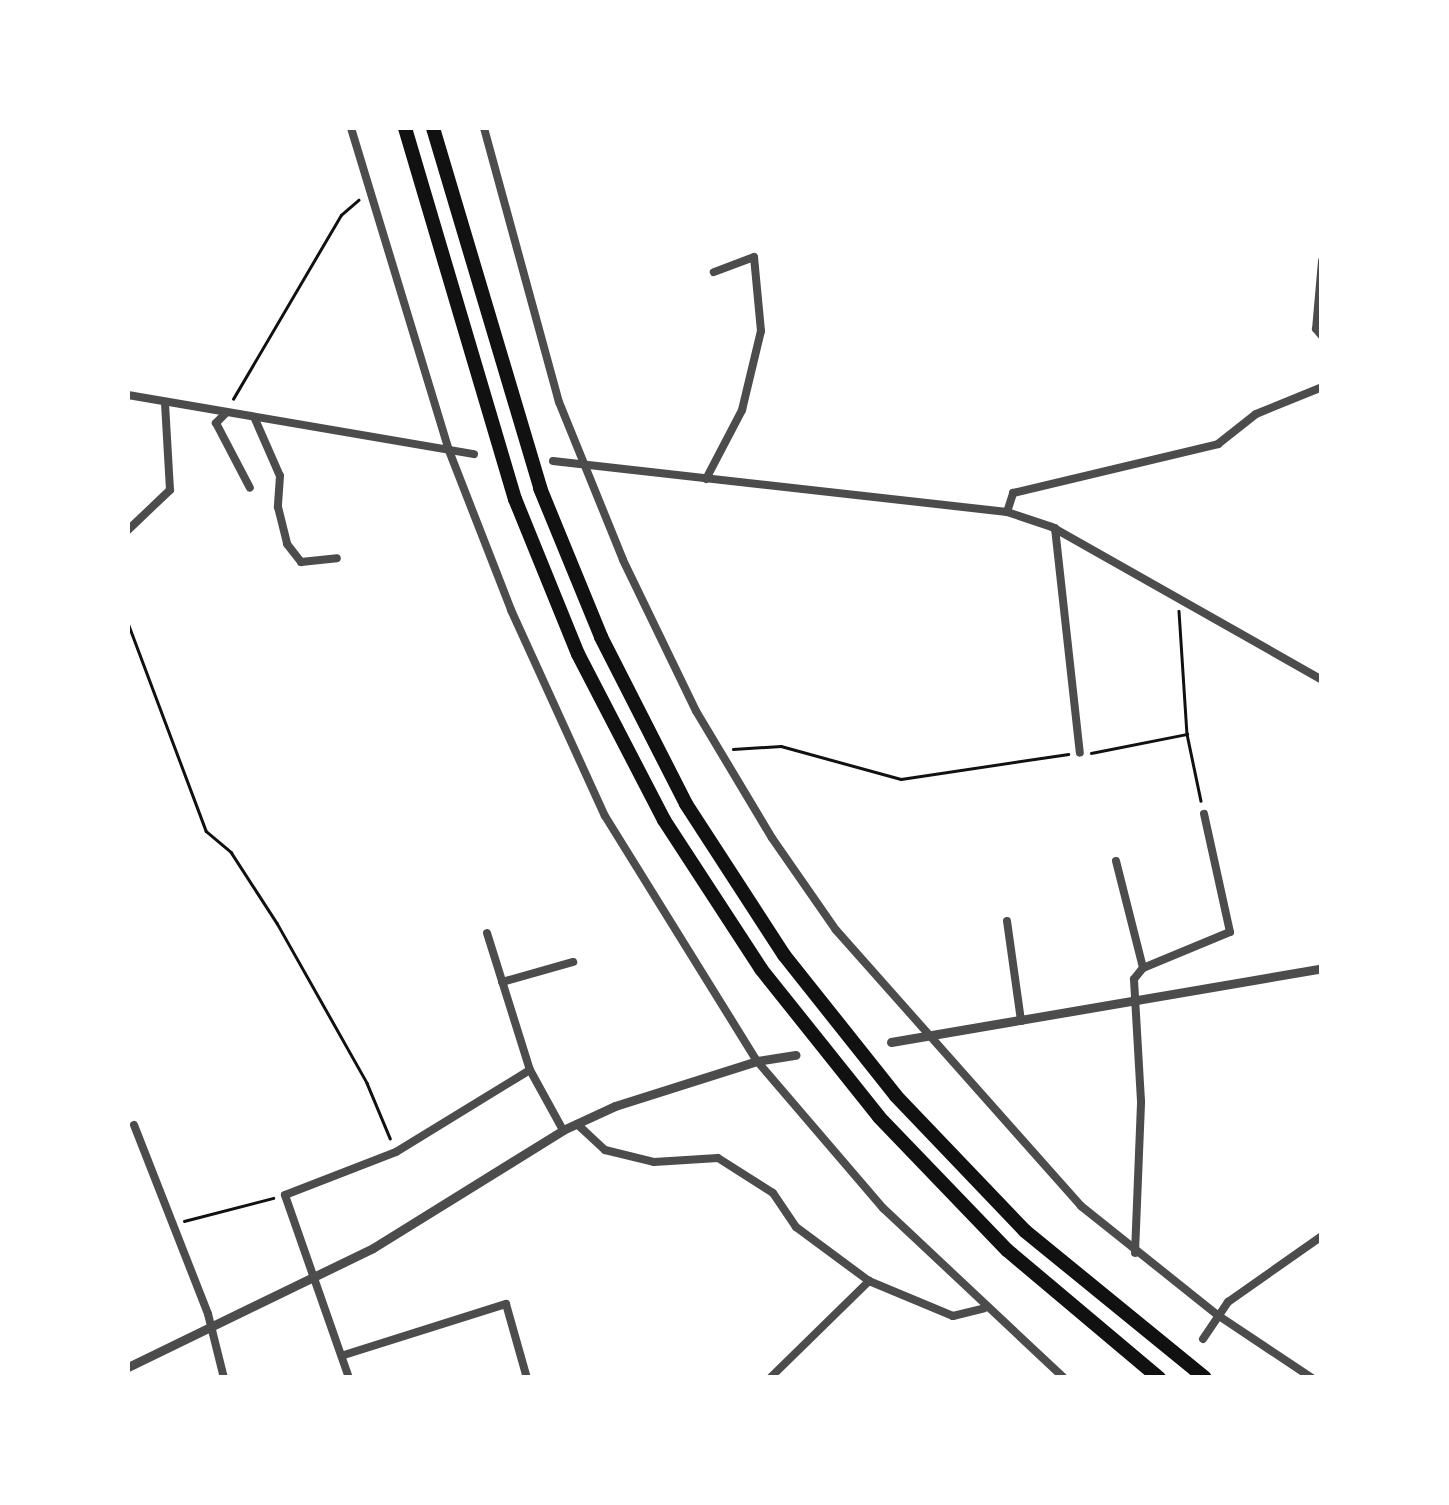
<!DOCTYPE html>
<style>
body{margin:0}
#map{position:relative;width:1449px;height:1505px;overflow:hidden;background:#fff;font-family:Roboto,sans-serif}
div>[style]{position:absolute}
.path>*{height:2.5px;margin:-1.25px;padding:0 1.25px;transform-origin:1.25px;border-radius:1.25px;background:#111}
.minor>*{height:8px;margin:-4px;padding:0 4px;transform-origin:4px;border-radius:4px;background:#4c4c4c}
.tertiary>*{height:9px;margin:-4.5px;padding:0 4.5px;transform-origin:4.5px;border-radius:4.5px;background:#4c4c4c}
.motorway>*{height:14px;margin:-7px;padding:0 7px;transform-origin:7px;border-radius:7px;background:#111}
span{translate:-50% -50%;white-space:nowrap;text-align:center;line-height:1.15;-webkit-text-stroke:9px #fff;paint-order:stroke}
.frame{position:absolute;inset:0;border:130px solid #fff;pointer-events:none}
</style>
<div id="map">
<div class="path">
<div style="left:233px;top:399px;width:213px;rotate:-59.6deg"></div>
<div style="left:341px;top:215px;width:23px;rotate:-41deg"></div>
<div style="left:1179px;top:611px;width:123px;rotate:86.3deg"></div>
<div style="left:1187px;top:734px;width:68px;rotate:78.2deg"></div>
<div style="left:128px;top:623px;width:222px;rotate:69.4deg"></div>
<div style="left:206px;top:831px;width:33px;rotate:40deg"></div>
<div style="left:231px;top:852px;width:85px;rotate:57.1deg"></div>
<div style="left:277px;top:923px;width:184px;rotate:60.6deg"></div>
<div style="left:367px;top:1083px;width:60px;rotate:67.3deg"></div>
<div style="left:733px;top:749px;width:48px;rotate:-3.6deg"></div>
<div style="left:781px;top:746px;width:124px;rotate:15.4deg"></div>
<div style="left:901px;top:779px;width:169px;rotate:-8.5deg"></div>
<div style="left:1091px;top:753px;width:98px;rotate:-11.2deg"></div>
<div style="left:184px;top:1221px;width:92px;rotate:-14.5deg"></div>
</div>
<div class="minor">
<div style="left:351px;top:128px;width:334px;rotate:73.1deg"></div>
<div style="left:448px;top:448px;width:174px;rotate:68.7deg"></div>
<div style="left:511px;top:610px;width:226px;rotate:65.5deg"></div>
<div style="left:605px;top:816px;width:288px;rotate:58.2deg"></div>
<div style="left:757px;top:1061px;width:194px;rotate:49.4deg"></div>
<div style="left:883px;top:1208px;width:248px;rotate:43.2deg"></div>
<div style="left:484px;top:128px;width:284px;rotate:74.7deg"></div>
<div style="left:559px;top:402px;width:170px;rotate:67.9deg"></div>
<div style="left:623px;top:560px;width:168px;rotate:64.2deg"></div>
<div style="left:696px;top:711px;width:148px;rotate:59.1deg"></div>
<div style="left:772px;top:838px;width:112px;rotate:55.2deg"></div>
<div style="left:836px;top:930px;width:369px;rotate:48.4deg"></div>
<div style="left:1081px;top:1206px;width:176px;rotate:38.6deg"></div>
<div style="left:1219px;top:1316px;width:112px;rotate:33.7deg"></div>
<div style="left:1322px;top:261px;width:68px;rotate:95deg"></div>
<div style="left:1316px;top:329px;width:9px;rotate:49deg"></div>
<div style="left:128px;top:395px;width:351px;rotate:9.7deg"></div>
<div style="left:225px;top:414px;width:13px;rotate:135deg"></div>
<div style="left:216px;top:423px;width:73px;rotate:62.4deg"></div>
<div style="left:255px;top:419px;width:62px;rotate:66.3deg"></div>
<div style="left:280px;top:476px;width:31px;rotate:94deg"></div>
<div style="left:278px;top:507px;width:38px;rotate:76deg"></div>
<div style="left:287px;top:544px;width:23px;rotate:52deg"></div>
<div style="left:301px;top:562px;width:36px;rotate:-6deg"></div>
<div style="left:553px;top:461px;width:457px;rotate:6.4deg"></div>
<div style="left:1007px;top:512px;width:47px;rotate:18.4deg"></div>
<div style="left:1052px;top:527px;width:310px;rotate:29.5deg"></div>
<div style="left:706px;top:479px;width:78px;rotate:-62.4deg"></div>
<div style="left:742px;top:410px;width:81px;rotate:-76.5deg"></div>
<div style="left:761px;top:331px;width:74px;rotate:-95.4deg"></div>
<div style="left:754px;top:257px;width:43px;rotate:159.4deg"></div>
<div style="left:1007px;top:512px;width:20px;rotate:-72deg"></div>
<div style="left:1013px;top:493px;width:211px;rotate:-13.4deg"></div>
<div style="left:1218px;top:444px;width:48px;rotate:-38.3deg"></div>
<div style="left:1256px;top:414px;width:71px;rotate:-22.2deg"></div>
<div style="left:1055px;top:528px;width:226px;rotate:83.7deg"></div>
<div style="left:128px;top:530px;width:58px;rotate:-43.6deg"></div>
<div style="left:170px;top:490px;width:87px;rotate:-93.3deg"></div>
<div style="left:1116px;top:861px;width:110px;rotate:75.8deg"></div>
<div style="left:1007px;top:921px;width:101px;rotate:82deg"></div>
<div style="left:487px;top:933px;width:144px;rotate:72.6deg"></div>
<div style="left:502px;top:982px;width:74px;rotate:-15.7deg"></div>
<div style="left:577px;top:1124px;width:38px;rotate:43deg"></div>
<div style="left:605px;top:1150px;width:50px;rotate:13.8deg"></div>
<div style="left:654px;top:1162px;width:64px;rotate:-3.6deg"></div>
<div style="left:718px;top:1158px;width:65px;rotate:32.5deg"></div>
<div style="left:773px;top:1193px;width:41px;rotate:55.9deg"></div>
<div style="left:796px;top:1227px;width:91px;rotate:36.5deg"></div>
<div style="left:134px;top:1125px;width:203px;rotate:68.6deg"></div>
<div style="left:208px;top:1314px;width:66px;rotate:76deg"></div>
<div style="left:1135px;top:1253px;width:152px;rotate:-87.7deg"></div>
<div style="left:1141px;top:1101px;width:122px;rotate:-93.3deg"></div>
<div style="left:1134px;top:979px;width:14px;rotate:-51deg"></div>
<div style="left:1143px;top:968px;width:94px;rotate:-22.5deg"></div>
<div style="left:1230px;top:932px;width:121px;rotate:-102.4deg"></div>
<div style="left:1203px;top:1339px;width:45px;rotate:-56deg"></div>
<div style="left:1228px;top:1302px;width:115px;rotate:-35.1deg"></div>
<div style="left:344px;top:1355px;width:170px;rotate:-17.5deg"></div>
<div style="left:506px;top:1304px;width:77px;rotate:74.2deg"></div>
<div style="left:349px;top:1378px;width:194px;rotate:-109.3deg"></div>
<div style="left:285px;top:1195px;width:119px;rotate:-21.2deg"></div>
<div style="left:396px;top:1152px;width:157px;rotate:-31.5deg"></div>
<div style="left:530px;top:1070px;width:68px;rotate:61.2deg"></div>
<div style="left:770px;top:1378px;width:139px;rotate:-44.4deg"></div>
<div style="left:869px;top:1281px;width:91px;rotate:22.6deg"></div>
<div style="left:953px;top:1316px;width:32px;rotate:-14deg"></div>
</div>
<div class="tertiary">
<div style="left:891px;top:1042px;width:437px;rotate:-9.7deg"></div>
<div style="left:128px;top:1367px;width:272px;rotate:-25.9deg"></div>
<div style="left:373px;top:1248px;width:224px;rotate:-31.8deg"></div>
<div style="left:563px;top:1130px;width:57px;rotate:-24.8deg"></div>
<div style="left:615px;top:1106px;width:149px;rotate:-17.6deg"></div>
<div style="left:757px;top:1061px;width:39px;rotate:-9deg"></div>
</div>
<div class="motorway">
<div style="left:405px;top:128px;width:387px;rotate:73.5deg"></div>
<div style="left:515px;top:499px;width:167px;rotate:67.9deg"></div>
<div style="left:578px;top:654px;width:187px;rotate:62.6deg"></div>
<div style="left:664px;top:820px;width:178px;rotate:56.9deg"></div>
<div style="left:761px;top:969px;width:189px;rotate:51.4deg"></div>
<div style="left:879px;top:1117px;width:185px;rotate:46.1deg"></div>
<div style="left:1007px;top:1250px;width:199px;rotate:40.1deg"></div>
<div style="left:433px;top:128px;width:376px;rotate:73.4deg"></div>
<div style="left:540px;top:488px;width:161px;rotate:67.7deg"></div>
<div style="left:601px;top:637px;width:187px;rotate:63deg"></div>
<div style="left:686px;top:804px;width:180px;rotate:57deg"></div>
<div style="left:784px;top:955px;width:180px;rotate:51.5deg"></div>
<div style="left:896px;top:1096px;width:187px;rotate:46.3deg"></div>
<div style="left:1025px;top:1231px;width:232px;rotate:39.2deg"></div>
</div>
<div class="frame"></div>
</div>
